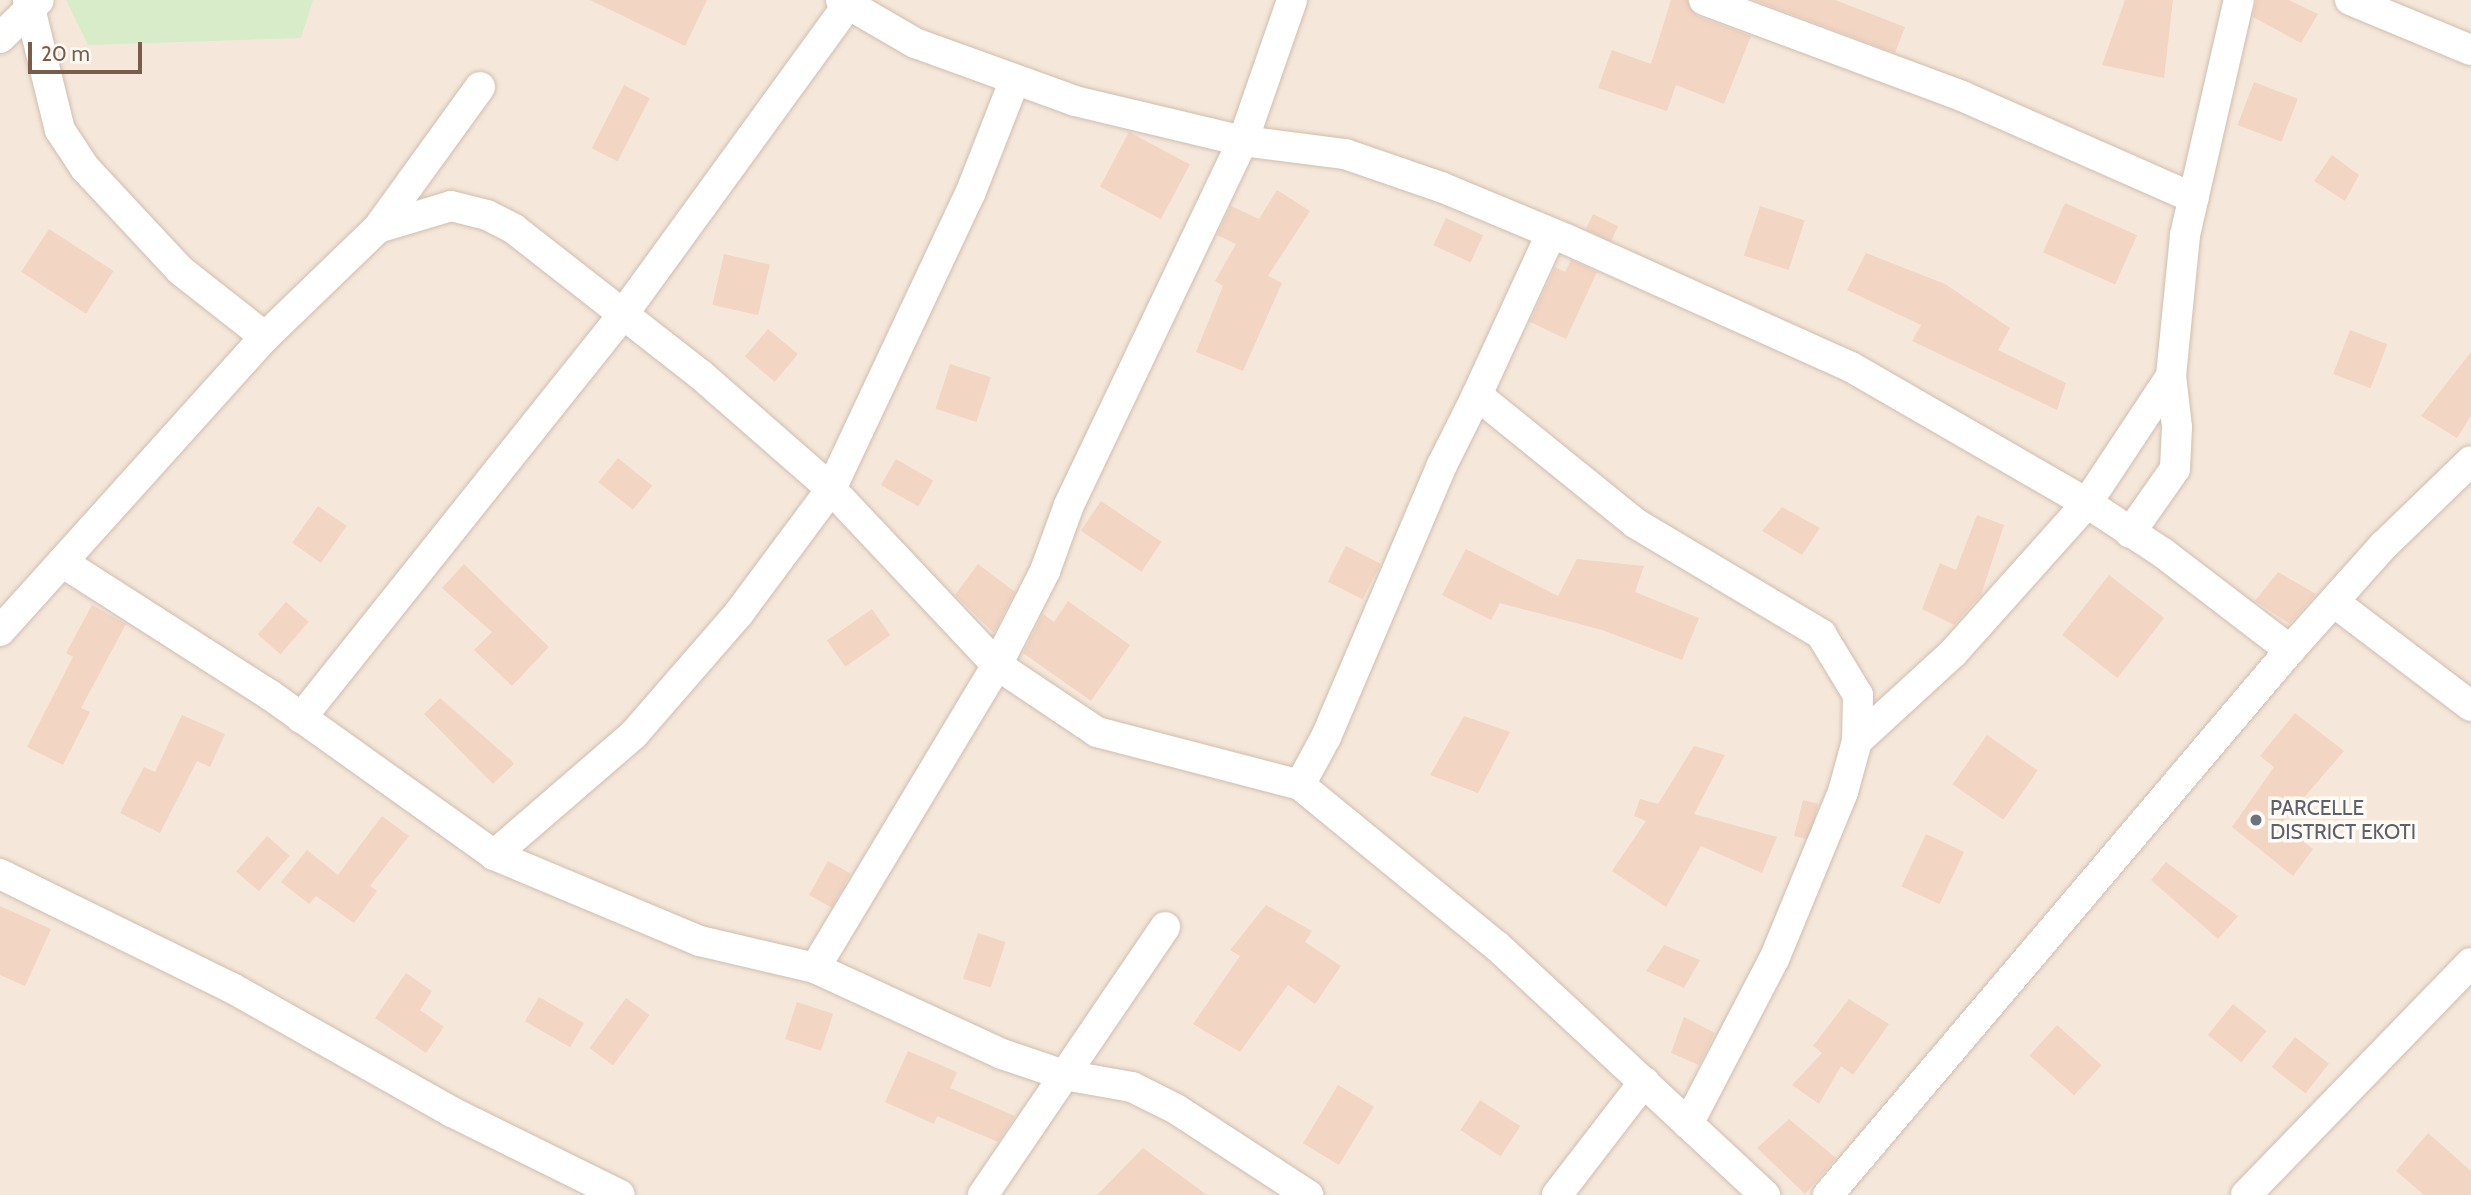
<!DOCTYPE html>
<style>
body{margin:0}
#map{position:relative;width:2471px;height:1195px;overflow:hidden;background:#fdf6ec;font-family:Cabin,sans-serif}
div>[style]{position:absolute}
.residential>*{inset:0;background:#f5e8da;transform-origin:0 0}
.green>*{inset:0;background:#d8ecc9}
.building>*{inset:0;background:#f3d5c3;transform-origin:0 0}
.roads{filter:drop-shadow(0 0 2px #d1beb0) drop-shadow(0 0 2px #d1beb0)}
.minor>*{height:30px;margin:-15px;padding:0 15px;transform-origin:15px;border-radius:15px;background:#fff}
.dots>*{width:19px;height:19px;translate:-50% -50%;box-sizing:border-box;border:4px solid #fffaf3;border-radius:50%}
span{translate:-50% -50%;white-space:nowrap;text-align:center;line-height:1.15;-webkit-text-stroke:7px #fffaf3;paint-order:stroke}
.worship-label{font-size:21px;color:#5b616d}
.left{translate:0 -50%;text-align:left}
.scale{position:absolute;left:28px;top:42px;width:114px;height:32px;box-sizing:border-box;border:4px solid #7a5c4d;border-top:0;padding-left:9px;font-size:21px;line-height:24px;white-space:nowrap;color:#7a5c4d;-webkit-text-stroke:5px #fffaf3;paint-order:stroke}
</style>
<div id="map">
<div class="residential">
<div style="left:0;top:0;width:2471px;height:1195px"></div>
</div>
<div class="green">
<div style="clip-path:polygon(66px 0,313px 0,301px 38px,88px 45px)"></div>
</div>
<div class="building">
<div style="clip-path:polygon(590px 0,707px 0,685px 46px)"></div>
<div style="clip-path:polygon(1671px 0,1687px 0,1697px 16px,1751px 36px,1724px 104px,1676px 85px,1667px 111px,1598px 88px,1612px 50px,1651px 64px)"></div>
<div style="clip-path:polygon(1754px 0,1835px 0,1905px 27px,1895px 53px)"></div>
<div style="clip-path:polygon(2125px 0,2173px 0,2164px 78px,2102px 65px)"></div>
<div style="clip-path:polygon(2256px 0,2289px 0,2318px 14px,2301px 43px,2253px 17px)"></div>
<div style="left:2254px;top:82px;width:47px;height:46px;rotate:21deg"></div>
<div style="left:624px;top:85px;width:29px;height:71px;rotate:27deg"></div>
<div style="left:1129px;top:132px;width:69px;height:62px;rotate:28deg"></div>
<div style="clip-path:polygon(2332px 155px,2359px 175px,2345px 201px,2314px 181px)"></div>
<div style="clip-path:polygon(1277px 190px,1310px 211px,1268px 276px,1282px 283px,1243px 371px,1196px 352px,1223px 286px,1215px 281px,1236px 244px,1217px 235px,1231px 206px,1259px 219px)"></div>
<div style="left:2065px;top:203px;width:79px;height:54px;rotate:24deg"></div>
<div style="left:1760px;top:206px;width:47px;height:52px;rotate:18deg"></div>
<div style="left:1593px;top:214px;width:28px;height:17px;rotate:26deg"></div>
<div style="left:1446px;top:218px;width:41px;height:30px;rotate:25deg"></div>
<div style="left:49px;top:229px;width:77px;height:51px;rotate:33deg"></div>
<div style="clip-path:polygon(1866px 253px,1945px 284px,2010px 328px,1998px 350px,2066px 383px,2057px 410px,1912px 341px,1921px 325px,1847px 290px)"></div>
<div style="left:724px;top:254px;width:47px;height:52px;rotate:13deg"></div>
<div style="clip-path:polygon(1571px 260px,1597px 272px,1566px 339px,1530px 322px,1555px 267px,1565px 272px)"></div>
<div style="left:768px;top:329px;width:39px;height:36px;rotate:40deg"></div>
<div style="left:2350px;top:330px;width:40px;height:47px;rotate:21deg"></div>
<div style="clip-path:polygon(2471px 352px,2471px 416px,2457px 438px,2421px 416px)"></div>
<div style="left:950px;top:364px;width:43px;height:47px;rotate:18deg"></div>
<div style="left:618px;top:458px;width:44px;height:31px;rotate:39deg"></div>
<div style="left:896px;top:459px;width:43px;height:30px;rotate:30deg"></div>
<div style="left:1101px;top:501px;width:73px;height:36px;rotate:34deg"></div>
<div style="left:318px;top:506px;width:35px;height:45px;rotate:35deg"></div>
<div style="clip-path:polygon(1782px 507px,1820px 528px,1802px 555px,1762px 531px)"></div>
<div style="clip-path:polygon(1977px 515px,2004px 525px,1981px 595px,1954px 625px,1922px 609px,1940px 563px,1956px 570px)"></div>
<div style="left:1346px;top:546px;width:39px;height:40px;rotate:27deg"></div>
<div style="clip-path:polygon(1466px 549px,1558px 596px,1577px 559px,1644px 566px,1635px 592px,1699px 618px,1682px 660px,1602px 630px,1500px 603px,1491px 620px,1442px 595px)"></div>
<div style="clip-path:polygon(464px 564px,549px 647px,512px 686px,474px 650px,492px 632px,442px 588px)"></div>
<div style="clip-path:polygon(978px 564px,1015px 592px,994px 633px,955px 595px)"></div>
<div style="clip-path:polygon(2278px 572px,2316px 594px,2290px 624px,2255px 601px)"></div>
<div style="left:2109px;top:575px;width:70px;height:76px;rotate:38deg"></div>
<div style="clip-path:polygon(1068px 601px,1130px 645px,1091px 701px,1023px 653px,1043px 614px,1054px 622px)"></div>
<div style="left:286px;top:602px;width:30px;height:43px;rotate:41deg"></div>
<div style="clip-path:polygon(92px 605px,126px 624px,81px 708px,90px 712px,63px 765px,27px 747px,73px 657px,66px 653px)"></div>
<div style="left:872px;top:609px;width:32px;height:55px;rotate:55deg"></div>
<div style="clip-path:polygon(440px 698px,511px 760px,514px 764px,493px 784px,424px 714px)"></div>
<div style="clip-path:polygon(2295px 713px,2344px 751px,2281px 824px,2313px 849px,2293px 876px,2232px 827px,2274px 767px,2260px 756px)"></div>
<div style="clip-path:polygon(182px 715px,225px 734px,210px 767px,197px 761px,160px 833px,120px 813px,144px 767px,155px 772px)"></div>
<div style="clip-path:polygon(1464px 716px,1510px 732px,1478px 793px,1430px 775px)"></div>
<div style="left:1987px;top:735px;width:62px;height:60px;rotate:35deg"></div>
<div style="clip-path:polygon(1694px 746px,1725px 755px,1694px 814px,1777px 837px,1762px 873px,1701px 846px,1666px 907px,1612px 871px,1646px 821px,1634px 816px,1640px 799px,1658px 804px)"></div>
<div style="left:1803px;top:800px;width:16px;height:37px;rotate:14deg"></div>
<div style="clip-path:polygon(382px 816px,409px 836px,370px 886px,377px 891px,354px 923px,316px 896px,309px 904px,281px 882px,307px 850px,338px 875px)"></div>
<div style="left:1926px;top:834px;width:42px;height:58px;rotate:25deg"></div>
<div style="left:267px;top:836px;width:30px;height:47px;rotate:41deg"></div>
<div style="left:828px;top:861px;width:26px;height:39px;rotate:29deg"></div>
<div style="clip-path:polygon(2166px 862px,2238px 916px,2218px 939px,2151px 880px)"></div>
<div style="clip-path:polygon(1266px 905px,1312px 931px,1305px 942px,1341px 966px,1315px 1004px,1288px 985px,1240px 1052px,1193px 1024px,1240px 956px,1230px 950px)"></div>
<div style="clip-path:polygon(0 906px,51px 929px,25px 986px,0 975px)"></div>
<div style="left:978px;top:933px;width:29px;height:48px;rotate:18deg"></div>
<div style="clip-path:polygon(1664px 945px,1700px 960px,1684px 988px,1646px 971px)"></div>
<div style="clip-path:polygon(406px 973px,432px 991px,420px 1010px,444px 1027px,426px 1053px,375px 1018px)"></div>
<div style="left:539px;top:997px;width:52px;height:28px;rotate:30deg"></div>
<div style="left:626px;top:998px;width:29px;height:62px;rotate:36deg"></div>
<div style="clip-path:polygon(1849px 999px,1889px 1024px,1853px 1075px,1841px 1066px,1819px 1104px,1792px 1085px,1822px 1053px,1813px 1046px)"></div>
<div style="left:797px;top:1002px;width:38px;height:39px;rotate:18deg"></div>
<div style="left:2233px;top:1004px;width:43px;height:40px;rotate:39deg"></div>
<div style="clip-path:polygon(1684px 1017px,1715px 1033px,1699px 1065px,1671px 1053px)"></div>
<div style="left:2057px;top:1025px;width:60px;height:41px;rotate:42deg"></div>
<div style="left:2295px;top:1037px;width:43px;height:38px;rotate:38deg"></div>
<div style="clip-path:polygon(908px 1051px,957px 1072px,950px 1088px,1015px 1116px,998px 1142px,937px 1116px,934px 1124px,885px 1102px)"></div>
<div style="left:1338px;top:1085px;width:42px;height:68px;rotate:31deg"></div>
<div style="left:1480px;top:1100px;width:48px;height:36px;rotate:33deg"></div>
<div style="clip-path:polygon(1789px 1119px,1836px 1158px,1805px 1194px,1757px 1148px)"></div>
<div style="clip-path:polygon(2428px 1133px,2471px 1171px,2471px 1195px,2424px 1195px,2396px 1171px)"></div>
<div style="clip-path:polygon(1143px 1148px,1207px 1195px,1097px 1195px)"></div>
</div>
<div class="roads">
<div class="minor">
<div style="left:28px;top:0;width:134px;rotate:76.2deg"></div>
<div style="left:60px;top:130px;width:45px;rotate:56.7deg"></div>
<div style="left:85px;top:168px;width:139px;rotate:47deg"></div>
<div style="left:180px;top:270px;width:108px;rotate:38.2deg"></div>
<div style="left:841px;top:0;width:86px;rotate:30.2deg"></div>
<div style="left:915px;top:43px;width:170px;rotate:19.9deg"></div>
<div style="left:1075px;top:101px;width:173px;rotate:13.4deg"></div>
<div style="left:1243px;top:141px;width:103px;rotate:7.3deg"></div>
<div style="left:1345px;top:154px;width:102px;rotate:19deg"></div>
<div style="left:1441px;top:187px;width:135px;rotate:22.6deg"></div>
<div style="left:1566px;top:239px;width:312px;rotate:24.2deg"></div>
<div style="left:1851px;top:367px;width:272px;rotate:30deg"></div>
<div style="left:2087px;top:503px;width:91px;rotate:33.3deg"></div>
<div style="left:2163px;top:553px;width:160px;rotate:37.4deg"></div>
<div style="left:1704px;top:0;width:275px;rotate:20.4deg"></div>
<div style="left:1962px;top:96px;width:253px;rotate:23.8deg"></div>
<div style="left:2350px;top:0;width:131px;rotate:22.5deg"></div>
<div style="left:0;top:38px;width:54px;rotate:-44.3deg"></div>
<div style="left:378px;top:228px;width:174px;rotate:-54.1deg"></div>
<div style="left:1551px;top:234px;width:177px;rotate:114.7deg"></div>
<div style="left:1477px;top:395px;width:203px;rotate:39deg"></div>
<div style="left:1635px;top:523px;width:217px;rotate:30.8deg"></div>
<div style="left:1821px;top:634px;width:71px;rotate:58.8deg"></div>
<div style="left:1858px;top:695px;width:46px;rotate:91.2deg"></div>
<div style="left:1857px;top:741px;width:53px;rotate:105.4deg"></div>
<div style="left:1843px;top:792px;width:181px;rotate:112.4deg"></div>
<div style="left:1774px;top:959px;width:186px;rotate:117.5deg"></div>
<div style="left:2130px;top:533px;width:78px;rotate:-54.9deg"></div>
<div style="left:2175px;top:469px;width:42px;rotate:-87.3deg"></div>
<div style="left:2177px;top:427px;width:51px;rotate:-96.7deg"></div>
<div style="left:2171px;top:376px;width:142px;rotate:-84.3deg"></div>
<div style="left:2185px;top:235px;width:241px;rotate:-77.1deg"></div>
<div style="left:62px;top:562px;width:247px;rotate:32.6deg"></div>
<div style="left:270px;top:695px;width:275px;rotate:35.5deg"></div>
<div style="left:494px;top:855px;width:223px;rotate:22.7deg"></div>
<div style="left:700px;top:941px;width:118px;rotate:13.2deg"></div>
<div style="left:815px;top:968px;width:206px;rotate:24.7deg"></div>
<div style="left:1002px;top:1054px;width:65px;rotate:18.7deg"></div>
<div style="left:1064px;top:1075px;width:69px;rotate:10deg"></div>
<div style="left:1132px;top:1087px;width:49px;rotate:26.6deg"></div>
<div style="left:1176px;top:1109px;width:158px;rotate:33.1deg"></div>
<div style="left:2334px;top:602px;width:172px;rotate:37.2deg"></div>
<div style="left:0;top:631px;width:396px;rotate:-48deg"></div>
<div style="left:265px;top:337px;width:157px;rotate:-44deg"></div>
<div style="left:378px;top:228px;width:76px;rotate:-16.8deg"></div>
<div style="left:451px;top:206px;width:37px;rotate:14deg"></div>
<div style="left:487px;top:215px;width:30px;rotate:27deg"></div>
<div style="left:514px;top:229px;width:237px;rotate:38deg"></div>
<div style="left:701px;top:375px;width:173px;rotate:41.2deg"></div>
<div style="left:831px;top:489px;width:242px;rotate:46.7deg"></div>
<div style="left:997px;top:665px;width:120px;rotate:33.8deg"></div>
<div style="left:1097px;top:732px;width:210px;rotate:14.6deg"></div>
<div style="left:1300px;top:785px;width:254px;rotate:39.3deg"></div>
<div style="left:1497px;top:946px;width:366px;rotate:42.9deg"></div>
<div style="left:301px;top:718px;width:513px;rotate:-51.41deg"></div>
<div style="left:621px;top:317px;width:392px;rotate:-54deg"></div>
<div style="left:1857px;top:741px;width:130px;rotate:-42.5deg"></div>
<div style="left:1953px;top:653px;width:201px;rotate:-48.2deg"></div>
<div style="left:2087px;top:503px;width:152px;rotate:-56.5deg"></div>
<div style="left:1300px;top:785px;width:55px;rotate:-61.6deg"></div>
<div style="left:1326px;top:737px;width:296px;rotate:-66.9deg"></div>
<div style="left:1442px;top:465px;width:78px;rotate:-63.4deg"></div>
<div style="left:494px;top:855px;width:185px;rotate:-40.8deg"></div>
<div style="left:634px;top:734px;width:160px;rotate:-49deg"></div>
<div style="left:739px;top:613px;width:154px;rotate:-53.4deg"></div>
<div style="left:831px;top:489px;width:326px;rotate:-64.8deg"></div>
<div style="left:970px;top:194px;width:123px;rotate:-68.6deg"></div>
<div style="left:0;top:874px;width:258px;rotate:26.2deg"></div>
<div style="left:232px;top:988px;width:253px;rotate:29.4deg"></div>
<div style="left:452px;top:1112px;width:187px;rotate:26.3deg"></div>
<div style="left:815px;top:968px;width:353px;rotate:-59deg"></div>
<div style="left:997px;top:665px;width:106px;rotate:-62.9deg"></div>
<div style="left:1045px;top:571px;width:70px;rotate:-70deg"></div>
<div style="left:1069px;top:505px;width:403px;rotate:-64.5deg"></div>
<div style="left:1243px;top:141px;width:149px;rotate:-70.8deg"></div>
<div style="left:983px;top:1195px;width:324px;rotate:-55.8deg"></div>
<div style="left:1557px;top:1195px;width:143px;rotate:-52.4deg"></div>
<div style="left:1828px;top:1195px;width:714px;rotate:-49.71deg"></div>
<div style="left:2290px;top:650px;width:140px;rotate:-48.2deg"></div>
<div style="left:2383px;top:546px;width:122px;rotate:-44deg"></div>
<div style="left:2246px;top:1195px;width:323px;rotate:-45.9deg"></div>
</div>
</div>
<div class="dots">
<div style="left:2256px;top:820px;background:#6b7280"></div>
</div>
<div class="worship-label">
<span class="left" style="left:2270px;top:820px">PARCELLE<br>DISTRICT EKOTI</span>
</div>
<div class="scale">20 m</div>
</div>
